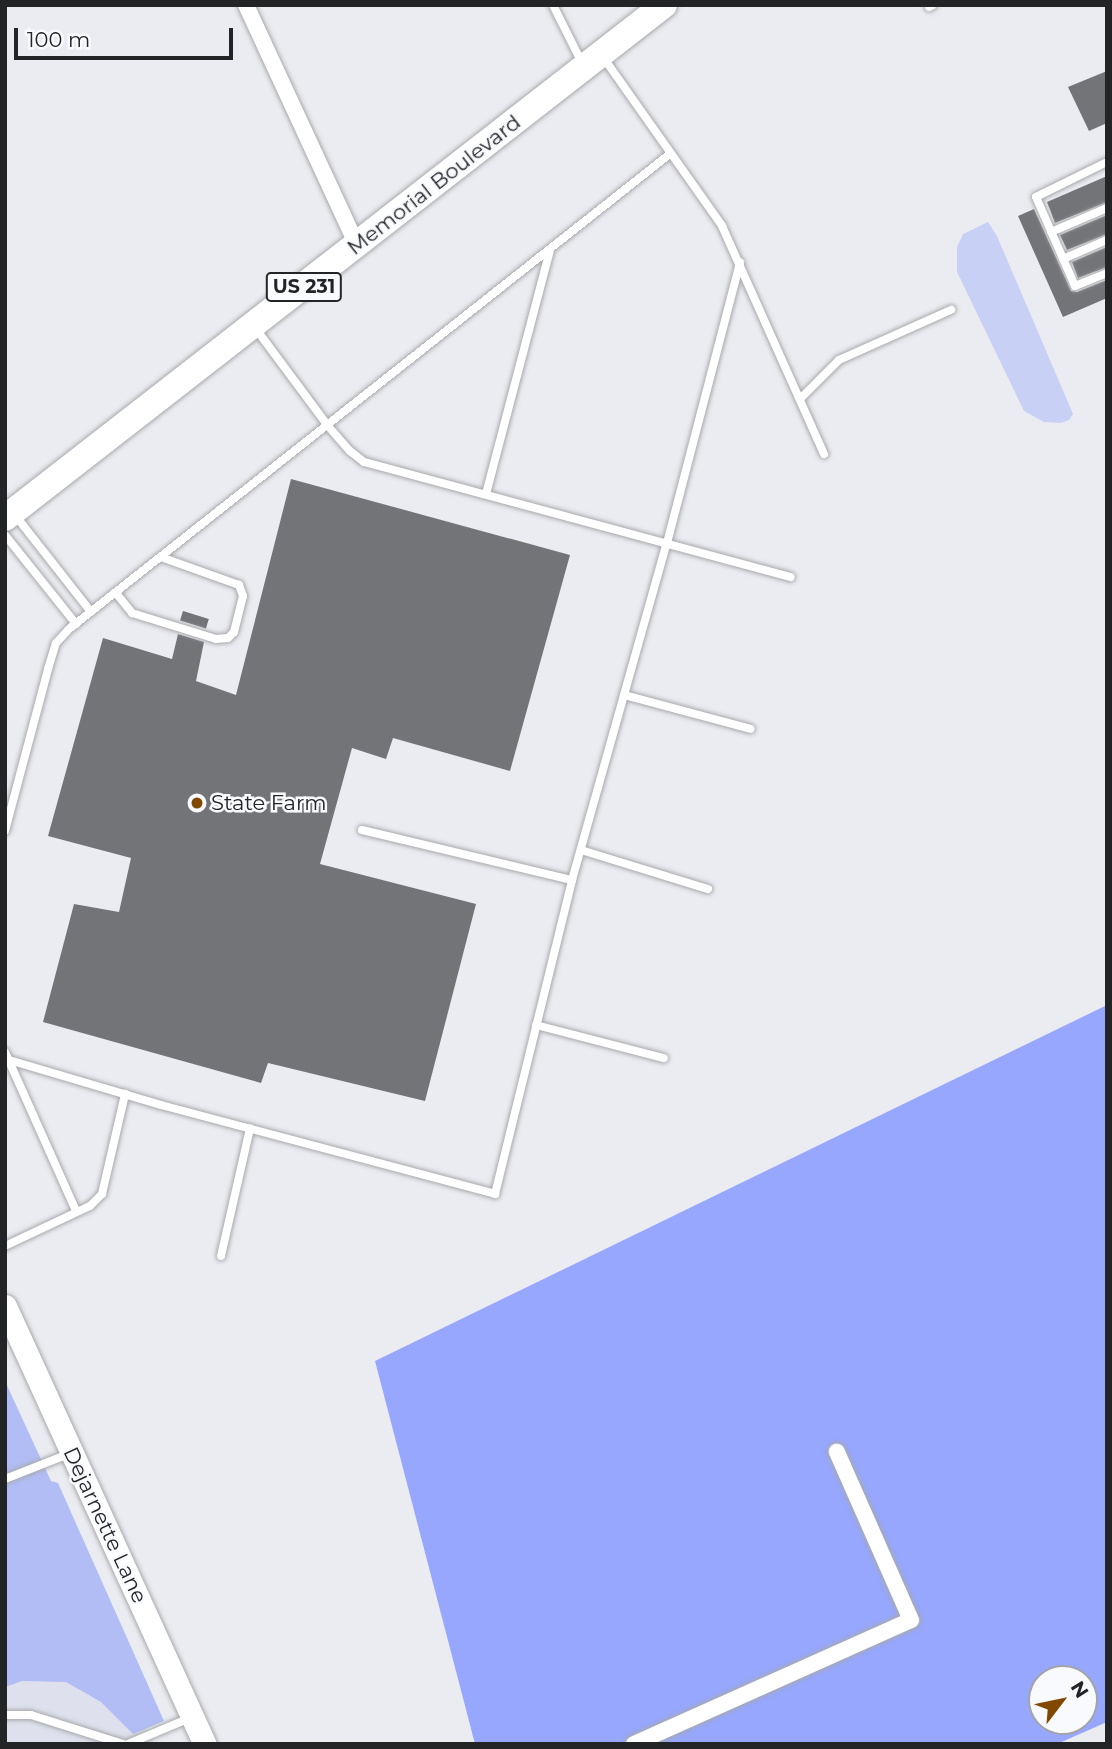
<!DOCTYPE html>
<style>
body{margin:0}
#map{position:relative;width:1112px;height:1749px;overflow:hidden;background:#ebecf1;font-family:Montserrat,sans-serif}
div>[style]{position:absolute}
.built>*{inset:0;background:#dee1ed}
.green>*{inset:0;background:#b1bdf4}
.forest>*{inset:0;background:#96a7fd}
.water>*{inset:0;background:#c8d1f5}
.building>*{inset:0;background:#737478;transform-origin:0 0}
.roads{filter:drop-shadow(0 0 2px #a8a9ad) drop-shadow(0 0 2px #a8a9ad)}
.lane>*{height:8px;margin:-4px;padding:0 4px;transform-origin:4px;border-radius:4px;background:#fff}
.street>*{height:16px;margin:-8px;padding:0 8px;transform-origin:8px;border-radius:8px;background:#fff}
.secondary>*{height:23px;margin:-11.5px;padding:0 11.5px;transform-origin:11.5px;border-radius:11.5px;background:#fff}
.primary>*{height:26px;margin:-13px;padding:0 13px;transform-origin:13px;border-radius:13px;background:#fff}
.dots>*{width:19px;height:19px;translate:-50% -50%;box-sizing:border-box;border:4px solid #f8fafe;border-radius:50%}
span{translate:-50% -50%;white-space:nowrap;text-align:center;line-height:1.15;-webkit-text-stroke:5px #f8fafe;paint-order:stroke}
.shield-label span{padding:2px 5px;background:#f8fafe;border:2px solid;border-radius:5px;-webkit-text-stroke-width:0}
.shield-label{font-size:19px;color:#232425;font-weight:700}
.street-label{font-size:21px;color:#232425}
.poi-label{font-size:21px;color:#232425}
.left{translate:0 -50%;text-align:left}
.frame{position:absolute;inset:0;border:7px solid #232425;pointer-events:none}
.north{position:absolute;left:1028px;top:1665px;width:70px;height:70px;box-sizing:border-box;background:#f8fafe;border:2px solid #a3a4a7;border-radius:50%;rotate:58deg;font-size:19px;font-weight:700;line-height:28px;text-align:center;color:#232425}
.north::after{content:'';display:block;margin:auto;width:24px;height:32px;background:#824800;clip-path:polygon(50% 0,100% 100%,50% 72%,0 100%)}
.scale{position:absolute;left:14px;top:28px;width:219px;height:32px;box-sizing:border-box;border:4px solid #232425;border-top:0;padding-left:9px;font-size:21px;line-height:24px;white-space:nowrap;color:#232425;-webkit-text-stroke:5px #f8fafe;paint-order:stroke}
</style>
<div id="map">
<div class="built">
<div style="clip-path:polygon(5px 1655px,134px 1703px,153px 1744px,5px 1744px)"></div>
</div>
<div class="green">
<div style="clip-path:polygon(5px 1381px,51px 1481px,58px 1483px,164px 1721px,133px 1734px,101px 1702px,66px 1682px,22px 1681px,5px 1687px)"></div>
</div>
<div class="forest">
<div style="clip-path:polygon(evenodd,1107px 1005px,1107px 1722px,1057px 1744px,475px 1744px,375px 1361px,1107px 1005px,1042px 1679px,1084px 1679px,1084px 1721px,1042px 1721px,1042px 1679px)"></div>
</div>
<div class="water">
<div style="clip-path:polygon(988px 222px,997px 236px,1073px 414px,1069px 420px,1061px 423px,1044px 422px,1024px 411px,957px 272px,957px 247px,963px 234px)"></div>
</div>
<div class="building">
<div style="clip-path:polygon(1107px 71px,1107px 123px,1089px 131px,1068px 87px)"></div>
<div style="clip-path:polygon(1107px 176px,1107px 202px,1055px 223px,1047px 202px)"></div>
<div style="clip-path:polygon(1034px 209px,1071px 291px,1077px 292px,1107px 280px,1107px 298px,1063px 317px,1018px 216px)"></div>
<div style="clip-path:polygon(1107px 215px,1107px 234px,1067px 250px,1060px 235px)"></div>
<div style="clip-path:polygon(1107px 247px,1107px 267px,1078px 278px,1072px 262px)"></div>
<div style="clip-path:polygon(291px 479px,570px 555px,510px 771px,393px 738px,386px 759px,352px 748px,320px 864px,476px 904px,425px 1101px,268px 1063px,261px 1083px,43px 1022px,74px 904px,119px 912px,131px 858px,48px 836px,103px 638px,172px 659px,178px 634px,204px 642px,196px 681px,236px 695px)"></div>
<div style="left:183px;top:611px;width:27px;height:10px;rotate:17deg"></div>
</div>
<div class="roads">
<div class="lane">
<div style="left:553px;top:5px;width:67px;rotate:63.4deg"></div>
<div style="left:929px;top:7px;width:4px;rotate:-27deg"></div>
<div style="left:603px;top:57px;width:207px;rotate:54.8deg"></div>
<div style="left:722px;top:226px;width:250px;rotate:65.9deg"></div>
<div style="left:1107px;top:162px;width:79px;rotate:153.8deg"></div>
<div style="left:1036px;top:197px;width:97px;rotate:66.3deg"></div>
<div style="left:1075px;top:286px;width:35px;rotate:-22deg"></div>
<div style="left:1051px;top:232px;width:61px;rotate:-23.2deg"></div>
<div style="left:1063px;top:259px;width:48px;rotate:-23.4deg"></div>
<div style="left:256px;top:329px;width:121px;rotate:53.4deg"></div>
<div style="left:328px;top:426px;width:33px;rotate:49deg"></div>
<div style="left:350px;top:451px;width:18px;rotate:38deg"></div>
<div style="left:364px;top:462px;width:442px;rotate:15.1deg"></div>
<div style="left:800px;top:399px;width:55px;rotate:-45deg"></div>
<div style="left:839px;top:360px;width:123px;rotate:-24.1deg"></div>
<div style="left:486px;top:494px;width:252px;rotate:-75.3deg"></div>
<div style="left:15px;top:515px;width:123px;rotate:51.9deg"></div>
<div style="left:5px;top:535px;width:114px;rotate:51.4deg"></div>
<div style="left:116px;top:593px;width:26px;rotate:51deg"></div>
<div style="left:132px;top:613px;width:88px;rotate:17.2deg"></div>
<div style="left:216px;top:639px;width:12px;rotate:-5deg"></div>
<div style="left:228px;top:638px;width:8px;rotate:-45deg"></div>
<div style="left:234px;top:632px;width:37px;rotate:-76deg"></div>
<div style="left:243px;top:596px;width:12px;rotate:-110deg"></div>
<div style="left:239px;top:585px;width:83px;rotate:-160.3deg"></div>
<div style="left:624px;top:695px;width:131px;rotate:15deg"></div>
<div style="left:362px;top:830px;width:216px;rotate:13.4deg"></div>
<div style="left:5px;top:831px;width:168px;rotate:-75.1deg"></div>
<div style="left:48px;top:669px;width:27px;rotate:-73deg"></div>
<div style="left:56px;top:643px;width:19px;rotate:-47deg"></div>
<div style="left:69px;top:629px;width:767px;rotate:-38.33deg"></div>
<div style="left:581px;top:850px;width:133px;rotate:17.1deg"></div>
<div style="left:536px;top:1025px;width:132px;rotate:14.5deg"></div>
<div style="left:5px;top:1052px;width:174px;rotate:65.9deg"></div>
<div style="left:9px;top:1060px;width:159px;rotate:16.5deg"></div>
<div style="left:161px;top:1105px;width:346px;rotate:14.9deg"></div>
<div style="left:495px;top:1194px;width:323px;rotate:-76.2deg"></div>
<div style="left:572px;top:880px;width:350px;rotate:-74.3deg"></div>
<div style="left:667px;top:543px;width:290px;rotate:-75.4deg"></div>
<div style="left:5px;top:1246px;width:94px;rotate:-25.2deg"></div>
<div style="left:90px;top:1206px;width:17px;rotate:-45deg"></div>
<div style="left:102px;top:1194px;width:103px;rotate:-77deg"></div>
<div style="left:221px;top:1256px;width:131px;rotate:-77.2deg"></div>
<div style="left:5px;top:1479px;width:71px;rotate:-21.5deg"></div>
<div style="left:5px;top:1715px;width:26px"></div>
<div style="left:31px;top:1715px;width:96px;rotate:17.5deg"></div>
<div style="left:128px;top:1744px;width:67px;rotate:-22.8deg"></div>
</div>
<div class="street">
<div style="left:246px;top:5px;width:264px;rotate:65.2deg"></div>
<div style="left:634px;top:1744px;width:303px;rotate:-24.1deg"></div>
<div style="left:911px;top:1620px;width:184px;rotate:-113.8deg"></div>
</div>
<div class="secondary">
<div style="left:5px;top:1306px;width:482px;rotate:65.5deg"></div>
</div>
<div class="primary">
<div style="left:5px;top:518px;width:835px;rotate:-37.9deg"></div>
</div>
</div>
<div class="dots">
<div style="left:197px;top:803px;background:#824800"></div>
</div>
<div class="shield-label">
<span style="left:304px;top:287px">US 231</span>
</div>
<div class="street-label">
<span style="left:434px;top:185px;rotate:-38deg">Memorial Boulevard</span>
<span style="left:105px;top:1525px;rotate:65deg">Dejarnette Lane</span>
</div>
<div class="poi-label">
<span class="left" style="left:211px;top:803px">State Farm</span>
</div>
<div class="frame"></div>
<div class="north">N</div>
<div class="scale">100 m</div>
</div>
